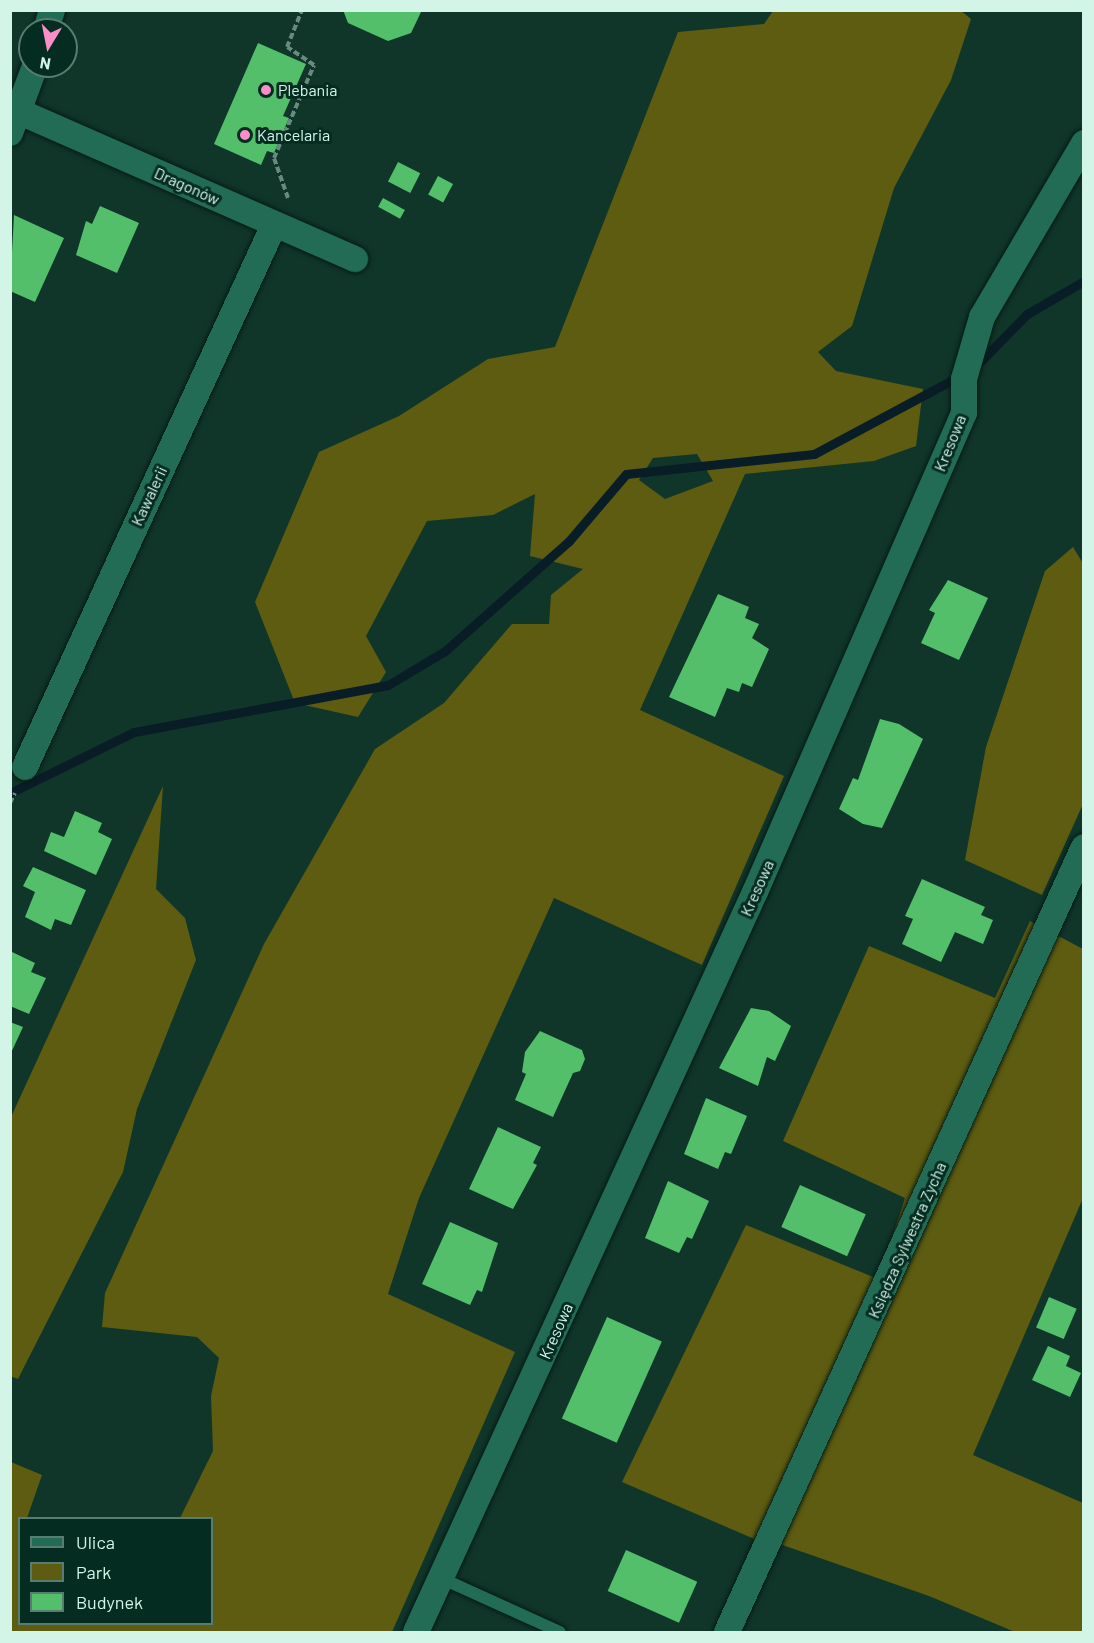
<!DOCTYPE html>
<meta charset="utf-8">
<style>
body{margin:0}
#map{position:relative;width:1094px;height:1643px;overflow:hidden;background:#10362a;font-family:Barlow,sans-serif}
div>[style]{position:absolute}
.green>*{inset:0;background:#5d5c11}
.stream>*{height:9px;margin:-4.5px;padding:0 4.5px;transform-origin:4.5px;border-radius:4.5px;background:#091d26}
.building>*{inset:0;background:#53bf6b;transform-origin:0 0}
.path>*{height:4px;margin-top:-2px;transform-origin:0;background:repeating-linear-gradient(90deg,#678b7e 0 6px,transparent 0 9px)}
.roads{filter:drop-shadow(0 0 2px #051b14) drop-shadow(0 0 2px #051b14)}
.lane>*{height:12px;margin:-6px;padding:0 6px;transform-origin:6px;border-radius:6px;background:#226b55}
.street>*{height:26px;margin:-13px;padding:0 13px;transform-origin:13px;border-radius:13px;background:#226b55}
.dots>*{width:16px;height:16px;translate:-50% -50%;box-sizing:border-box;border:3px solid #042c20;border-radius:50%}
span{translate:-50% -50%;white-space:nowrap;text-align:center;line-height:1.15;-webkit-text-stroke:6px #042c20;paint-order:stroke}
.poi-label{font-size:16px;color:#d3f5e7}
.left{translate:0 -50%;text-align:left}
.street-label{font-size:16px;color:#d3f5e7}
.frame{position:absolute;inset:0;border:12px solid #d3f5e7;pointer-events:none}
.legend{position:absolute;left:18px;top:1517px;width:195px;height:108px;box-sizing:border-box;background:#042c20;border:2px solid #577c70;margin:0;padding:8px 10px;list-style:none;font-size:18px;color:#d3f5e7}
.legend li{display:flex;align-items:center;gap:12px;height:30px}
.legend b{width:30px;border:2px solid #577c70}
.north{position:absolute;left:18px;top:18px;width:60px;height:60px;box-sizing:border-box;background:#042c20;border:2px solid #577c70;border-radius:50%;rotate:190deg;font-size:16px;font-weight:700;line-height:24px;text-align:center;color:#d3f5e7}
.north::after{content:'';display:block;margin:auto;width:21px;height:27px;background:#fa8fc7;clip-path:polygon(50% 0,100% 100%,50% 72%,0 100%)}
</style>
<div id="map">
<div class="green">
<div style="clip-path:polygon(evenodd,773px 11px,960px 10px,971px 19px,951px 80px,894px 188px,852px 326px,818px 352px,836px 371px,923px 389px,916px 446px,874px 461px,745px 474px,640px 710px,784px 776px,702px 965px,554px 898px,419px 1198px,388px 1294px,515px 1352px,392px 1632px,11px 1632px,11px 1462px,42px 1475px,27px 1518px,20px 1518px,20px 1624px,212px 1624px,212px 1518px,180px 1518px,213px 1451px,211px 1396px,219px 1358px,197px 1337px,102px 1327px,105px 1293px,264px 944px,375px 749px,444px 703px,512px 624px,549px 624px,551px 595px,583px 569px,530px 556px,535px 494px,493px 515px,427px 521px,366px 636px,386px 672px,358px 717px,295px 703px,255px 602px,319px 452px,399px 416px,488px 359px,555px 347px,678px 32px,764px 24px,773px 11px,697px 454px,713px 481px,665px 499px,639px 480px,653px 458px,697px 454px)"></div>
<div style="clip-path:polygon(1073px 547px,1084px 565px,1083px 804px,1042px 895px,965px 860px,986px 747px,1045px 571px)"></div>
<div style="clip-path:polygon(163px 786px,156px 889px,185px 918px,196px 960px,137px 1109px,123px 1172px,18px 1379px,10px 1376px,11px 1117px)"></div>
<div style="clip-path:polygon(1030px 921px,1083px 949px,1083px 1198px,973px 1455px,1083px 1503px,1083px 1632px,1015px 1632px,929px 1596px,771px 1541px,759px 1541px,622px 1482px,746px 1225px,878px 1279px,905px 1198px,783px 1141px,869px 946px,995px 998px)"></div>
</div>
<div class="stream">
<div style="left:976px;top:366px;width:73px;rotate:-45.6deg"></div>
<div style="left:1027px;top:314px;width:66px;rotate:-30.1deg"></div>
<div style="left:10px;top:793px;width:138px;rotate:-26.2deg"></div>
<div style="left:134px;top:732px;width:258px;rotate:-10.5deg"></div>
<div style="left:388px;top:685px;width:66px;rotate:-30.8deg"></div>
<div style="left:445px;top:651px;width:166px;rotate:-41.6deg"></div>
<div style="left:569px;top:541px;width:88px;rotate:-49.6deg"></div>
<div style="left:626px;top:474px;width:189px;rotate:-6.1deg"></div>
<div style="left:814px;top:454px;width:161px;rotate:-28.2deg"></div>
</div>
<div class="building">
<div style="clip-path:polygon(343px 10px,422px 10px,411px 33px,388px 41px,348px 23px)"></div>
<div style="clip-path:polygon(258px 43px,306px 64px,283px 116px,289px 118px,274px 153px,267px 151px,261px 165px,214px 144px)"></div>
<div style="left:398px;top:162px;width:25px;height:22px;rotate:27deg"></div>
<div style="left:438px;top:176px;width:17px;height:21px;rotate:28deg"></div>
<div style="left:383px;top:198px;width:25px;height:10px;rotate:29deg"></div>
<div style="clip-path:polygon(100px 206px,139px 223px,117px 273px,76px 255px,86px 221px,92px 224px)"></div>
<div style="clip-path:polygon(14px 215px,64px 238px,35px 302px,10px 291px)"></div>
<div style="clip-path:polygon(948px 580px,988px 598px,959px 660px,921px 643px,935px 613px,929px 610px)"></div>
<div style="clip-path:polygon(718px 594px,749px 607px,745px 618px,759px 624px,752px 638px,769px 649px,752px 687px,742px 683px,739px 692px,727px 688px,715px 717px,669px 697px)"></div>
<div style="clip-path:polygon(880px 719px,899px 724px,923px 739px,882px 828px,863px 824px,839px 809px,853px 778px,858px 780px)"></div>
<div style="clip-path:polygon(75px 811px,102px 823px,98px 832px,112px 839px,96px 875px,44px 851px,51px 832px,64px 837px)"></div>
<div style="clip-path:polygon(33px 867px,86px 890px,71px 925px,55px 919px,51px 930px,25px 917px,35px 892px,23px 886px)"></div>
<div style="clip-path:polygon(922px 879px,985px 907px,981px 915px,993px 920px,983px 944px,955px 932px,941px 962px,902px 944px,913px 919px,905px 916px)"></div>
<div style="clip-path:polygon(10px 951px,35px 963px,31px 972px,46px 978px,29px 1014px,10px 1006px)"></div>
<div style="clip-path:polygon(751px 1008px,769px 1011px,791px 1026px,775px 1061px,767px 1057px,758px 1086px,719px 1068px)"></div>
<div style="clip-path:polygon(10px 1022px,23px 1027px,10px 1055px)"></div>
<div style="clip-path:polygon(540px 1031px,582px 1050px,585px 1059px,580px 1071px,573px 1073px,553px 1117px,515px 1100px,526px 1074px,522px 1072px,525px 1052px)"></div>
<div style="clip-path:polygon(706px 1098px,747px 1116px,731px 1154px,725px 1152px,718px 1169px,684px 1154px)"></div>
<div style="clip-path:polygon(498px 1127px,541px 1147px,533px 1163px,537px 1165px,513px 1209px,469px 1189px)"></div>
<div style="clip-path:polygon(668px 1181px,709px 1201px,692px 1239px,687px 1237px,679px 1253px,645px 1238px)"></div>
<div style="left:800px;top:1185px;width:72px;height:46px;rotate:24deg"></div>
<div style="clip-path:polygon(450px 1222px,498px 1243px,482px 1292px,477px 1290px,470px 1305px,422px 1284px)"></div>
<div style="left:1049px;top:1297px;width:30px;height:33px;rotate:23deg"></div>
<div style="left:607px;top:1317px;width:60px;height:111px;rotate:24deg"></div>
<div style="clip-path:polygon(1048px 1346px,1070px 1356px,1066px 1366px,1081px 1373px,1070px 1397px,1032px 1380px)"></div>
<div style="left:626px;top:1550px;width:78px;height:45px;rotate:24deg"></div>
</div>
<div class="path">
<div style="left:288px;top:198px;width:42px;rotate:-109.3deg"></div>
<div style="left:274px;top:158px;width:101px;rotate:-66.7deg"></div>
<div style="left:314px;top:65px;width:32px;rotate:-146deg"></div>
<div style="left:287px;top:47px;width:40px;rotate:-68deg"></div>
<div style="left:10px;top:803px;width:11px;rotate:-63deg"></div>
</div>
<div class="roads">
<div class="lane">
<div style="left:443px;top:1579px;width:128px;rotate:24.4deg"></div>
</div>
<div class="street">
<div style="left:46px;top:30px;width:21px;rotate:-73deg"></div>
<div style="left:20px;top:112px;width:366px;rotate:23.7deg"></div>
<div style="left:10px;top:133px;width:72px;rotate:-69.5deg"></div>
<div style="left:25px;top:767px;width:596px;rotate:-65.33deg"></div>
<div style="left:416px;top:1632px;width:814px;rotate:-65.39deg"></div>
<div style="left:755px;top:892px;width:523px;rotate:-66.43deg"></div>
<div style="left:964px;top:413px;width:34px;rotate:-90deg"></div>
<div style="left:964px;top:379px;width:65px;rotate:-73.8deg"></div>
<div style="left:982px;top:317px;width:202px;rotate:-59.6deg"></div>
<div style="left:727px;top:1632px;width:862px;rotate:-65.55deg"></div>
</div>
</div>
<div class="dots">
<div style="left:266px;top:90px;background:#fa8fc7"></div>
<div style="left:245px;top:135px;background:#fa8fc7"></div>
</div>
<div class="poi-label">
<span class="left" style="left:278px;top:90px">Plebania</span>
<span class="left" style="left:257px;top:135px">Kancelaria</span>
</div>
<div class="street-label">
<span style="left:187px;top:186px;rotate:24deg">Dragonów</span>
<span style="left:950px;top:443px;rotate:-68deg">Kresowa</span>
<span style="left:149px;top:496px;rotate:-65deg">Kawalerii</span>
<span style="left:757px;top:888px;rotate:-66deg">Kresowa</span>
<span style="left:907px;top:1240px;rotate:-66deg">Księdza Sylwestra Zycha</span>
<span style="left:556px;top:1331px;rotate:-66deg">Kresowa</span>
</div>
<div class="frame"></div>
<ul class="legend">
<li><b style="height:8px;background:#226b55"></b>Ulica</li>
<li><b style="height:16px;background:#5d5c11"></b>Park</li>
<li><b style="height:16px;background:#53bf6b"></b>Budynek</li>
</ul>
<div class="north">N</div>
</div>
